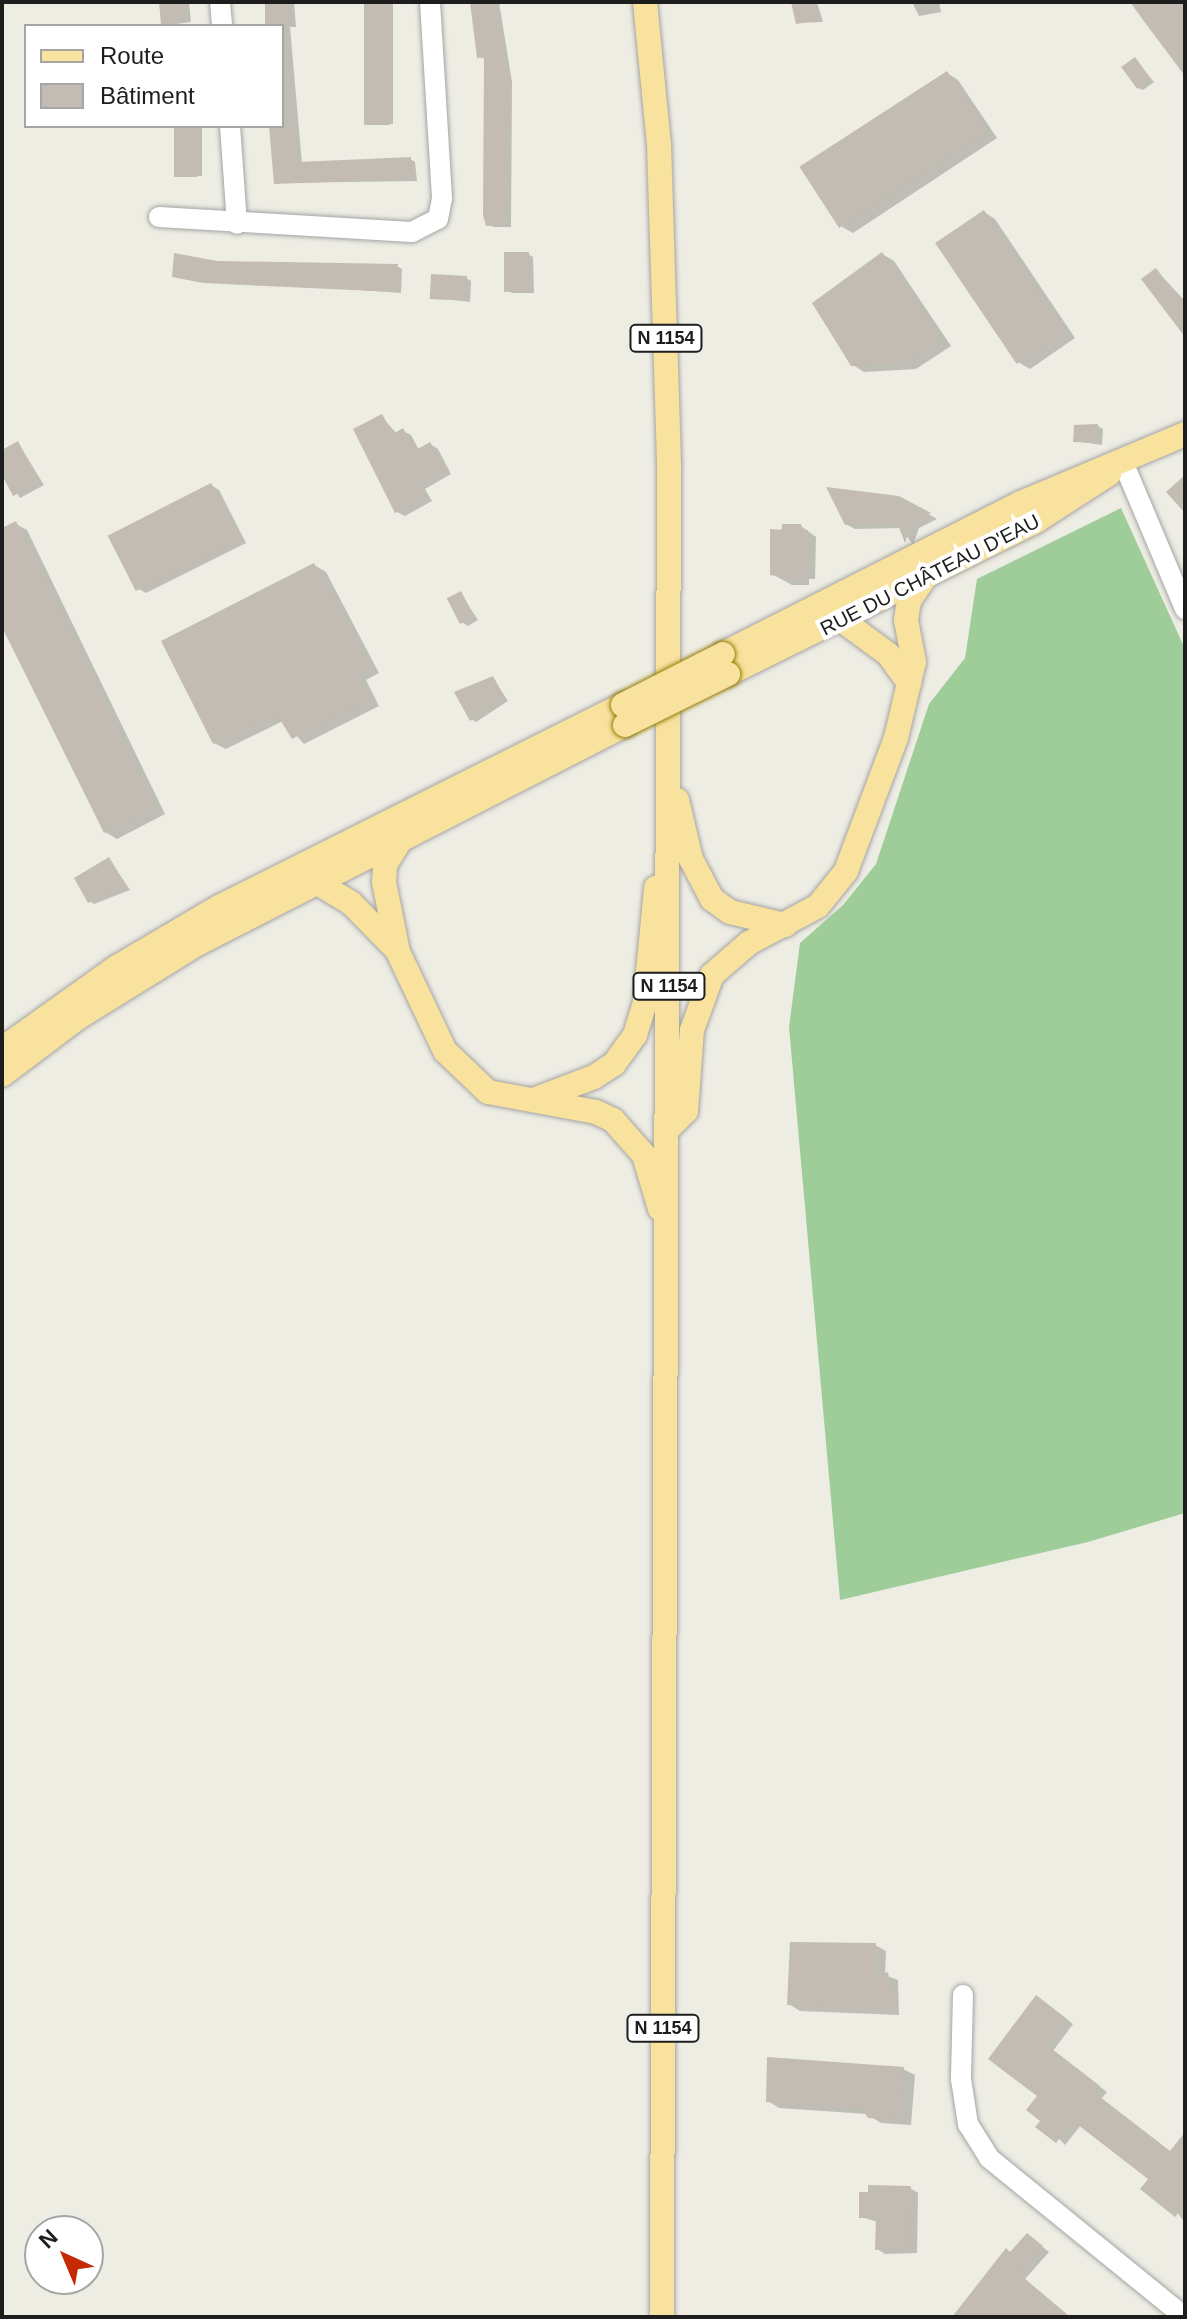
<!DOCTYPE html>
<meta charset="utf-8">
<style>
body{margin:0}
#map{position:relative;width:1187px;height:2319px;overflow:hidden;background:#eeede4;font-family:Helvetica,sans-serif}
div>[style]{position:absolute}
.forest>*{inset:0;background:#9fcd99}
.shadow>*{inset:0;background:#0003;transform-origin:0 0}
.building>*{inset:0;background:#c3bcb3;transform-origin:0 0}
.roads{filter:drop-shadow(0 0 2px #a4a4a4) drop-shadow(0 0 2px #a4a4a4)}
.minor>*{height:20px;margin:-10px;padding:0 10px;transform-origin:10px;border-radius:10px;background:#fff}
.major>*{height:24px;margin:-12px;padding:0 12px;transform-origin:12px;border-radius:12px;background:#f9e29e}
.bridges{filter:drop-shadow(0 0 2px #937e04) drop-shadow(0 0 2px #937e04)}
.major-bridge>*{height:24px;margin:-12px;padding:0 12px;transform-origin:12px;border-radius:12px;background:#f9e29e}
span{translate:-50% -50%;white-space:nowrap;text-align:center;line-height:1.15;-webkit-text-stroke:8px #fff;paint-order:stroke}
.shield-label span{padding:2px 6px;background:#fff;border:2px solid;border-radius:6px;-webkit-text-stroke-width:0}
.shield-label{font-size:18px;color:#1d1d1d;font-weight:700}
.street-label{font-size:20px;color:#1d1d1d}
.frame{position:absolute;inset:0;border:4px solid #1d1d1d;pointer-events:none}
.legend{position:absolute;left:24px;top:24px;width:260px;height:104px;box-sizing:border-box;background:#fff;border:2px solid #a5a5a5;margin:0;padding:10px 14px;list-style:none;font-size:24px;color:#1d1d1d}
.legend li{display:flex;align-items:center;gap:16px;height:40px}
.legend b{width:40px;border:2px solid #a5a5a5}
.north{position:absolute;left:24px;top:2215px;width:80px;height:80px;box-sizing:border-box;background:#fff;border:2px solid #a5a5a5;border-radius:50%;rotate:316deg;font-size:22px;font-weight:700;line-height:32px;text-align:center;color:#1d1d1d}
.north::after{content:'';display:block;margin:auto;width:28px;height:36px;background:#c52906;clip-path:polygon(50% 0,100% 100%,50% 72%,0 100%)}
</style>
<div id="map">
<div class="forest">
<div style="clip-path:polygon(1121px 508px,1185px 649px,1185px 1513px,1088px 1542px,840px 1600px,789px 1027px,800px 943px,843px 905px,876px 864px,929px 704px,965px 658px,977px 579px)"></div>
</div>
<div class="shadow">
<div style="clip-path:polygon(160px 2px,189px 2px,191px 22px,161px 26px)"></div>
<div style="clip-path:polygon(266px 2px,294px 2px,296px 27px,290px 27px,302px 164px,410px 159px,415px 162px,417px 181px,276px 183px,272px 126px,282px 126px,282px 26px,266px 26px)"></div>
<div style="left:367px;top:2px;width:26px;height:122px"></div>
<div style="clip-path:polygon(472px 2px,499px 2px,512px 82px,511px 227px,493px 227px,485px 214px,486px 59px,479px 57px)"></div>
<div style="clip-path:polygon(791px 2px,817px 2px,823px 22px,797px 23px)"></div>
<div style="clip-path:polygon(912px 2px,939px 2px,941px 12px,919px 16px)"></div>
<div style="clip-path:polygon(1135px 60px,1154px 82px,1143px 90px,1138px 88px)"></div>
<div style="clip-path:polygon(947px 73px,958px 80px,997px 138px,853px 233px,842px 227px)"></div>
<div style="left:176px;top:126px;width:26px;height:50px"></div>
<div style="clip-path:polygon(984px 212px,995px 219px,1075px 338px,1030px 369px,1018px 362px)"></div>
<div style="clip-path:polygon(528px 254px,533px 257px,534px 293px,512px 293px,507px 290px)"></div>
<div style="clip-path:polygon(882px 254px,894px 261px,951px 346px,916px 369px,864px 372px,853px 365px)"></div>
<div style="clip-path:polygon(216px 263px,397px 266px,402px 269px,401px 293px,174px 276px)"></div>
<div style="clip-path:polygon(1156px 270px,1185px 301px,1185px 334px)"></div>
<div style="clip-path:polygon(466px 278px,471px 281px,470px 302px,432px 297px)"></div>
<div style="clip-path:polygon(382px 417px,397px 434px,403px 431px,411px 435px,419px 450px,430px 444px,438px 449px,451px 474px,425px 489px,432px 501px,405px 516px,397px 512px)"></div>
<div style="clip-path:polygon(1098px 426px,1103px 429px,1102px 445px,1075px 441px)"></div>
<div style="clip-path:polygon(18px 443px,44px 485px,20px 498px,2px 471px,2px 452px)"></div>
<div style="clip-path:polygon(211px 485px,219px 490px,246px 543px,146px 593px,137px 588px)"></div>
<div style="clip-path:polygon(899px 498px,937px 519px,919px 528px,913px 545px,901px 528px,855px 529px,846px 524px)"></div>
<div style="clip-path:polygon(16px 524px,27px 530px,165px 814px,117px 839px,105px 832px,2px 623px,2px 530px)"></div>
<div style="clip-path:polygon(801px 526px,816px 537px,815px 579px,809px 579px,809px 585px,792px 585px,772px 574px,772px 531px)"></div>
<div style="clip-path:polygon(314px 565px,326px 572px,379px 673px,366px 680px,379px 706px,304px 744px,283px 721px,226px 749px,214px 743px)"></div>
<div style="clip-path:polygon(461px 594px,478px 620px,468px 626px,463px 623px)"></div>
<div style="clip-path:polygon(493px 678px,508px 701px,476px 722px,471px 719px)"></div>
<div style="clip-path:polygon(109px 859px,130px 890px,94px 904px,89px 901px)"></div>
<div style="clip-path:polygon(875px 1945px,886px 1951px,885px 1975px,898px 1980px,899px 2015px,800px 2011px,789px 2004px)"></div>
<div style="clip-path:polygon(1044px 2002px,1073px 2024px,1053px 2051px,1107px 2092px,1101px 2099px,1171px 2152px,1185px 2135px,1183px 2220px,1150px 2178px,1081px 2125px,1065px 2145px,1042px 2120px)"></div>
<div style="clip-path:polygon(903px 2069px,915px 2075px,911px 2125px,881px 2123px,867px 2114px,779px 2108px,768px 2101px)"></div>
<div style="clip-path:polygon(910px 2188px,918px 2193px,917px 2253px,885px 2254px,877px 2249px,878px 2222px,861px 2217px)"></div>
<div style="clip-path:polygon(1028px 2235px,1049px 2252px,1025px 2279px,1070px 2317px,953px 2317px)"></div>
</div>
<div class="building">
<div style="clip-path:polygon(159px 2px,183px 2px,185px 20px,161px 23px)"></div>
<div style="left:265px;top:2px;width:25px;height:24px"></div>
<div style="left:364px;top:2px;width:26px;height:123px"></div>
<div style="clip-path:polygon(470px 2px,496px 2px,508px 78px,506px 225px,486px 226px,483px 215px,484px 57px,477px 58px)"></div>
<div style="clip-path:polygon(791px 2px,815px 2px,819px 20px,796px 24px)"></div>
<div style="clip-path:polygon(1130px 2px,1185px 2px,1185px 76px,1143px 20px)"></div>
<div style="left:1135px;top:57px;width:27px;height:17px;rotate:54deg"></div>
<div style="left:947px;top:71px;width:73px;height:176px;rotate:57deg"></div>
<div style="left:174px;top:126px;width:23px;height:51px"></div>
<div style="clip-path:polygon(269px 126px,295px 126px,298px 162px,411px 157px,412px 179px,274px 184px)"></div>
<div style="left:984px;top:210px;width:146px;height:59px;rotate:56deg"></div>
<div style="left:504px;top:252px;width:25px;height:40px"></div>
<div style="clip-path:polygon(882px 252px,941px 339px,904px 364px,851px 366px,812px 303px)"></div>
<div style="clip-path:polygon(174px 253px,217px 261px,398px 264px,396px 292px,203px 283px,172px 277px)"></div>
<div style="clip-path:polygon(1156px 268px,1185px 307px,1185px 337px,1141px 279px)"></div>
<div style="left:431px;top:274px;width:36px;height:25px;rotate:3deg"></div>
<div style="clip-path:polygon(382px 414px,393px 434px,403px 428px,416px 450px,430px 442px,445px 470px,418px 484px,426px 497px,395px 513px,353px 429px)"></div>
<div style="clip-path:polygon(1098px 424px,1098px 443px,1073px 442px,1074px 425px)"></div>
<div style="clip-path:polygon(18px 441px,40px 483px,13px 496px,2px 475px,2px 450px)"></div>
<div style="clip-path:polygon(1185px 475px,1185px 513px,1166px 492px)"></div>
<div style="left:211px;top:483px;width:62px;height:116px;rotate:63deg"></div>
<div style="clip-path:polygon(826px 487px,899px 496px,931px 513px,911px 524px,905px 543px,898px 525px,845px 525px)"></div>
<div style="clip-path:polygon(16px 521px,155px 807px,104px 833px,2px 627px,2px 528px)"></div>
<div style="clip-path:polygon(782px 524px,801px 524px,801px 530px,808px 530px,808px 576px,801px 575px,801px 581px,770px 575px,770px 529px,782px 530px)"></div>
<div style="clip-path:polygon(314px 563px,369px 667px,356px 673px,369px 699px,292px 739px,276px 713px,213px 744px,161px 641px)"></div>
<div style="left:461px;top:591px;width:29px;height:16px;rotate:63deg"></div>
<div style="clip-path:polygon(493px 676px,505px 698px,470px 721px,454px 692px)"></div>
<div style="clip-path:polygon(109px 857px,127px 887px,88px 903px,74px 878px)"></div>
<div style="clip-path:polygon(790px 1942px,876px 1943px,874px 1977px,888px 1972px,893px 2000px,889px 2009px,787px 2005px)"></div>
<div style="clip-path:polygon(1036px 1995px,1067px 2019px,1047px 2045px,1100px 2086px,1095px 2093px,1170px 2151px,1185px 2132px,1185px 2204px,1175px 2217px,1140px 2189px,1148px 2179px,1073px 2121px,1056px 2143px,1035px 2127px,1040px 2121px,1026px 2110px,1037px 2096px,988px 2059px)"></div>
<div style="clip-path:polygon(767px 2057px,904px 2067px,900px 2120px,868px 2118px,862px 2109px,766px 2102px)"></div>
<div style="clip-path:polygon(868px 2185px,911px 2186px,910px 2249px,875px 2250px,876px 2218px,859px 2218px,859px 2192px,868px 2192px)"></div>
<div style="clip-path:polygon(1027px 2233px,1043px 2246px,1019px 2274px,1070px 2317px,952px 2317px,1006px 2248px,1010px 2252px)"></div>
</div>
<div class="roads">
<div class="minor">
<div style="left:220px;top:2px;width:24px;rotate:85deg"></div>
<div style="left:230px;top:126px;width:98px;rotate:85.9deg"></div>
<div style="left:159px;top:217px;width:253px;rotate:3.4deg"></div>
<div style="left:412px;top:232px;width:29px;rotate:-27deg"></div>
<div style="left:438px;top:219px;width:21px;rotate:-79deg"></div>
<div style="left:442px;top:198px;width:196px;rotate:-93.5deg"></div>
<div style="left:1123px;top:462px;width:160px;rotate:67.1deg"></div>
<div style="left:963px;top:1995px;width:84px;rotate:91.4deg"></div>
<div style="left:961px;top:2079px;width:46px;rotate:81.2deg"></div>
<div style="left:968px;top:2124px;width:40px;rotate:58deg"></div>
<div style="left:989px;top:2158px;width:241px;rotate:39.1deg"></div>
</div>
<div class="major">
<div style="left:645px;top:2px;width:143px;rotate:84.4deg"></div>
<div style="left:659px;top:144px;width:323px;rotate:88.2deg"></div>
<div style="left:669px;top:467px;width:1850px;rotate:90.22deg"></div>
<div style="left:843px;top:621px;width:56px;rotate:36.3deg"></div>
<div style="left:888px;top:654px;width:36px;rotate:54deg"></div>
<div style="left:723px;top:654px;width:334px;rotate:-26.9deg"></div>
<div style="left:1021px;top:503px;width:178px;rotate:-22.8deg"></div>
<div style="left:728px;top:674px;width:344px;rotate:-26.4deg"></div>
<div style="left:1036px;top:521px;width:87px;rotate:-32.8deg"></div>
<div style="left:677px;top:800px;width:61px;rotate:76.7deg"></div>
<div style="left:691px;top:859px;width:45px;rotate:62.3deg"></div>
<div style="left:712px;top:899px;width:22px;rotate:36deg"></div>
<div style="left:730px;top:912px;width:57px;rotate:13.3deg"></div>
<div style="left:400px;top:841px;width:28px;rotate:122deg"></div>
<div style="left:385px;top:865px;width:17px;rotate:93deg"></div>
<div style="left:384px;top:882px;width:71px;rotate:78.7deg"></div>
<div style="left:398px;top:952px;width:110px;rotate:64.6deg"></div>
<div style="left:445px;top:1051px;width:59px;rotate:43.6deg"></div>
<div style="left:488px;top:1092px;width:110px;rotate:10.5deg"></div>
<div style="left:596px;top:1112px;width:19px;rotate:25deg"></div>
<div style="left:613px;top:1120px;width:47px;rotate:48.5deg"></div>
<div style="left:644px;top:1155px;width:56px;rotate:73.5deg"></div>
<div style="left:316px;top:882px;width:41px;rotate:31deg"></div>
<div style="left:351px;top:903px;width:66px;rotate:45.6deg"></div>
<div style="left:2px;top:1049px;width:141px;rotate:-35.5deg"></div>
<div style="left:117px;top:967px;width:118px;rotate:-30.5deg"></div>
<div style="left:219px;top:907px;width:452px;rotate:-26.6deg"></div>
<div style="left:2px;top:1075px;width:96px;rotate:-37deg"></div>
<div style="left:79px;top:1017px;width:141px;rotate:-31.7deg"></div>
<div style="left:199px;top:943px;width:479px;rotate:-27.1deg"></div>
<div style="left:536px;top:1099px;width:62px;rotate:-20.8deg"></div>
<div style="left:594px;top:1077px;width:24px;rotate:-33deg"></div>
<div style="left:614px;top:1064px;width:36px;rotate:-54deg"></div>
<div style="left:635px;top:1035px;width:34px;rotate:-73deg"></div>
<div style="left:645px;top:1003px;width:116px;rotate:-84.5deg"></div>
<div style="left:669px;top:1128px;width:24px;rotate:-45deg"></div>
<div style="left:686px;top:1111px;width:81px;rotate:-85.8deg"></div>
<div style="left:692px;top:1030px;width:59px;rotate:-70deg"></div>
<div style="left:712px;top:975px;width:49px;rotate:-40.9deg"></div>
<div style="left:749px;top:943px;width:78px;rotate:-28.2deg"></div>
<div style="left:818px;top:906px;width:45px;rotate:-51.3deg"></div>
<div style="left:846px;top:871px;width:142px;rotate:-69.4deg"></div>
<div style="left:896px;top:738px;width:78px;rotate:-76.7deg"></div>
<div style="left:914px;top:662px;width:43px;rotate:-100.8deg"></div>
<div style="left:906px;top:620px;width:19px;rotate:-81deg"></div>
<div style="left:909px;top:601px;width:27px;rotate:-56deg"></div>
</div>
</div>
<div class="bridges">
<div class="major-bridge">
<div style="left:623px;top:705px;width:112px;rotate:-27deg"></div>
<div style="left:625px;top:725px;width:115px;rotate:-26.3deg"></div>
</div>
</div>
<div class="shield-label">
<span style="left:666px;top:338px">N 1154</span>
<span style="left:669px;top:986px">N 1154</span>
<span style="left:663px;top:2028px">N 1154</span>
</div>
<div class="street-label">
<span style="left:930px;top:575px;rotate:-27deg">RUE DU CHÂTEAU D'EAU</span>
</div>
<div class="frame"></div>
<ul class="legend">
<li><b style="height:10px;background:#f9e29e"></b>Route</li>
<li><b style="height:22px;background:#c3bcb3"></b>Bâtiment</li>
</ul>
<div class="north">N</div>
</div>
